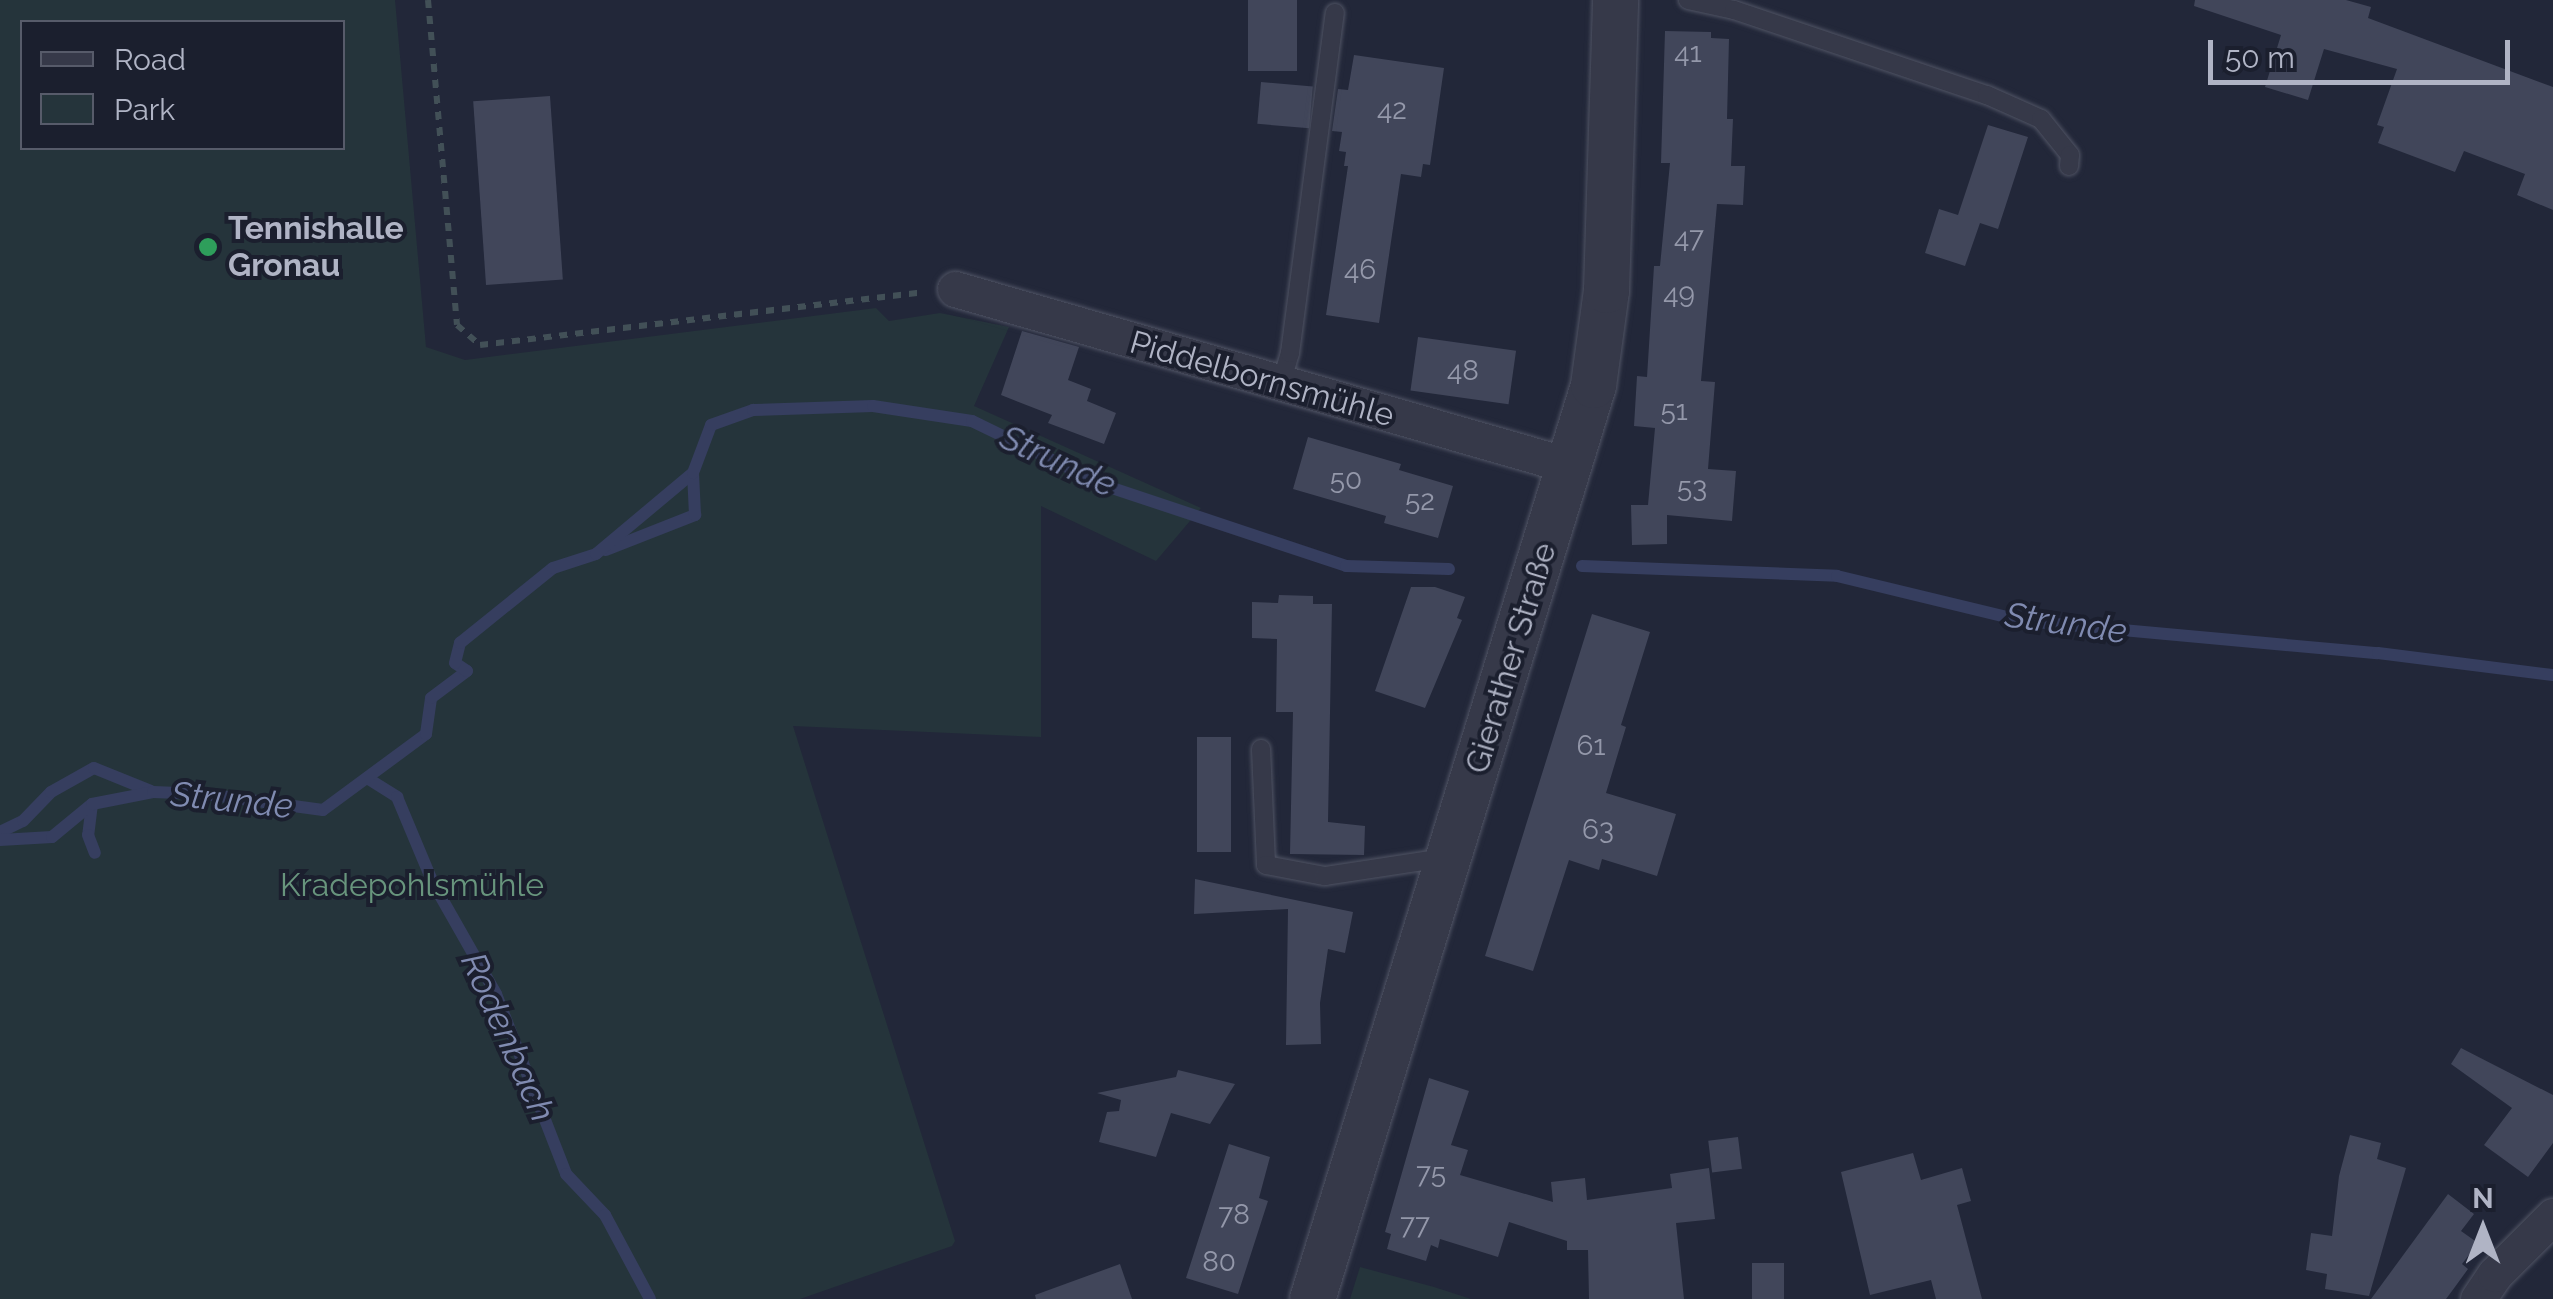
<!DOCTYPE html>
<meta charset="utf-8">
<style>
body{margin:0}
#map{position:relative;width:2553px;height:1299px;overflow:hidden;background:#222739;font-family:Raleway,sans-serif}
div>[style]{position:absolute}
.green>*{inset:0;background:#25343b}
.stream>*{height:12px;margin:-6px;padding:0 6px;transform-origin:6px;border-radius:6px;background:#363e5f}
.building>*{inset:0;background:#41465a;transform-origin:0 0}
.path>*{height:6px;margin-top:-3px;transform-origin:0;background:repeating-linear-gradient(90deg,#425057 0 8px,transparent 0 16px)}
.roads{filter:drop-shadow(0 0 2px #505464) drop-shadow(0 0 2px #505464)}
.service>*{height:18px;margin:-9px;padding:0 9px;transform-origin:9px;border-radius:9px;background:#363949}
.minor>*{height:35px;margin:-17.5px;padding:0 17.5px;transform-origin:17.5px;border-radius:17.5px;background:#363949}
.tertiary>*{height:45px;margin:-22.5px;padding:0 22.5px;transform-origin:22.5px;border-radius:22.5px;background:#363949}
.dots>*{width:28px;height:28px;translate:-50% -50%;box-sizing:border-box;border:5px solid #1b1f2e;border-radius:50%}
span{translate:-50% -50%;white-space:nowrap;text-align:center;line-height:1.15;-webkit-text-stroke:8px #1b1f2e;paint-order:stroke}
.number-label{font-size:28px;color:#9498aa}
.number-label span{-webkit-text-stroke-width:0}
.poi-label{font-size:32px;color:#b0b4c5;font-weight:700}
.left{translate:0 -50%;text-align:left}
.street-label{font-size:32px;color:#b0b4c5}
.park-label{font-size:32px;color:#68957d}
.water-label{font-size:35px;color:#808bb1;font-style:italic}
.legend{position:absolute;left:20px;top:20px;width:325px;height:130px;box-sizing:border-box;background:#1b1f2e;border:2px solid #575b6a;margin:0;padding:12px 18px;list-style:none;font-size:30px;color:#b0b4c5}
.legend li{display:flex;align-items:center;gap:20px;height:50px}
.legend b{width:50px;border:2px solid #575b6a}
.north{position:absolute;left:2433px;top:1179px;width:100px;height:100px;-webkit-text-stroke:8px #1b1f2e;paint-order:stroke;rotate:0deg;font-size:28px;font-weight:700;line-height:40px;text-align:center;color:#b0b4c5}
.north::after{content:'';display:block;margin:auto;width:35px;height:45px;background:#b0b4c5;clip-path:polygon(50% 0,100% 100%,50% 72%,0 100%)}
.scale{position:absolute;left:2208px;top:40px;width:302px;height:45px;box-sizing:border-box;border:5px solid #b0b4c5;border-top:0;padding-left:12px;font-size:30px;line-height:35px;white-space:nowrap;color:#b0b4c5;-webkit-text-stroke:8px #1b1f2e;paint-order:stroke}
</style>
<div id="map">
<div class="green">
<div style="clip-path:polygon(evenodd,0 0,395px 0,426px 347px,465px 360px,876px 308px,889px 321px,940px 313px,1009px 327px,974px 406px,1201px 508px,1156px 561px,1041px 506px,1041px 737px,793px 726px,955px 1241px,952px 1246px,800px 1299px,0 1299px,0 0,22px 22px,342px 22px,342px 148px,22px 148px,22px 22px)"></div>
<div style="clip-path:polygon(1360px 1267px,1434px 1287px,1471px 1299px,1350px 1299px)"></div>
</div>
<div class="stream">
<div style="left:606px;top:550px;width:96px;rotate:-21.5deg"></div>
<div style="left:695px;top:515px;width:42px;rotate:-92.7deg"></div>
<div style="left:1582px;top:566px;width:255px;rotate:2.2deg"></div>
<div style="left:1837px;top:576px;width:191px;rotate:13.6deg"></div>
<div style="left:2023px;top:621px;width:356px;rotate:5.2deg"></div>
<div style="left:2378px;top:653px;width:176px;rotate:7.2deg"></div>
<div style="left:367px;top:778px;width:36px;rotate:32deg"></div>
<div style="left:397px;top:797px;width:93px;rotate:67.3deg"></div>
<div style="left:433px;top:883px;width:128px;rotate:60.4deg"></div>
<div style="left:496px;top:994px;width:193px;rotate:68.7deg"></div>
<div style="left:566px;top:1174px;width:57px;rotate:46.4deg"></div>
<div style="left:605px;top:1215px;width:95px;rotate:61.8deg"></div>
<div style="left:92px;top:804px;width:31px;rotate:97deg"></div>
<div style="left:88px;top:835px;width:19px;rotate:69deg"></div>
<div style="left:0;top:832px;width:25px;rotate:-26deg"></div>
<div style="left:23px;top:821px;width:40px;rotate:-46deg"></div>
<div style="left:51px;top:792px;width:49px;rotate:-29.2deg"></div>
<div style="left:94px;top:768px;width:61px;rotate:22deg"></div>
<div style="left:0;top:840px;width:52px;rotate:-3.3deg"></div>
<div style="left:52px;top:837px;width:52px;rotate:-39.5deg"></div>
<div style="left:92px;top:804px;width:62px;rotate:-11.1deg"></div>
<div style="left:153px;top:792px;width:52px;rotate:2.2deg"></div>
<div style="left:205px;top:794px;width:119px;rotate:7.7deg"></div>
<div style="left:323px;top:810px;width:128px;rotate:-36.4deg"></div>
<div style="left:426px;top:734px;width:36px;rotate:-82deg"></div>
<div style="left:431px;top:698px;width:45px;rotate:-36.9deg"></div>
<div style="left:467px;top:671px;width:14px;rotate:-146deg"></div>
<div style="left:455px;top:663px;width:21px;rotate:-76deg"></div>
<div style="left:460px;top:643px;width:119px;rotate:-38.9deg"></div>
<div style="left:553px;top:568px;width:45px;rotate:-18deg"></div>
<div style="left:596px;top:554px;width:126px;rotate:-39.9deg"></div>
<div style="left:693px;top:473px;width:51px;rotate:-69.4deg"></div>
<div style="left:711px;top:425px;width:45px;rotate:-19.7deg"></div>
<div style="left:753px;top:410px;width:120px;rotate:-1.9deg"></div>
<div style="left:873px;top:406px;width:100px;rotate:8.6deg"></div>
<div style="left:972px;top:421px;width:149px;rotate:25.9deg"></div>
<div style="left:1106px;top:486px;width:253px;rotate:18.4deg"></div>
<div style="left:1346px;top:566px;width:103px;rotate:1.7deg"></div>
</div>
<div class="building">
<div style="left:1248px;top:0;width:49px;height:71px"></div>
<div style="clip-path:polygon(2195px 0,2346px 0,2371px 7px,2368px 18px,2553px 87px,2553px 210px,2517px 195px,2525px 174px,2464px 151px,2455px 172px,2378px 143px,2384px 127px,2377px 125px,2397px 69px,2324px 49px,2308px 100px,2265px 87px,2281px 35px,2194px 6px)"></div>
<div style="clip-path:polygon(1665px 31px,1711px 32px,1711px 38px,1729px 39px,1727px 119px,1733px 119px,1731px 166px,1745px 166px,1743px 205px,1717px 204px,1701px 381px,1715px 382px,1708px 469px,1736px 471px,1732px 521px,1667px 515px,1667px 544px,1632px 545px,1631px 505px,1648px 505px,1655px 428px,1634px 426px,1637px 376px,1647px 377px,1654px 266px,1660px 266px,1670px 163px,1661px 163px)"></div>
<div style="clip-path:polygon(1354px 55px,1444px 68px,1430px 165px,1423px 164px,1421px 177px,1401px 174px,1379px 323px,1326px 315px,1348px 166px,1344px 166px,1346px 152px,1339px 151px,1342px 132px,1332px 131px,1338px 89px,1348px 90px)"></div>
<div style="left:1261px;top:82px;width:52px;height:42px;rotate:5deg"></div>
<div style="left:550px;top:96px;width:184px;height:77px;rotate:86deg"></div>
<div style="clip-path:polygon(1988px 125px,2028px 137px,1998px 229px,1980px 223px,1965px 266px,1925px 253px,1939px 209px,1958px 215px)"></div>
<div style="clip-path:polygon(1022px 331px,1079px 347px,1068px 380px,1091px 389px,1087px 401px,1116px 413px,1104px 444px,1048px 423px,1052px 415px,1001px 395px)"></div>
<div style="left:1418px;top:337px;width:99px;height:54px;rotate:8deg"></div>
<div style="clip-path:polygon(1308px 437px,1401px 464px,1399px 470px,1453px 486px,1438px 538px,1384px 523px,1386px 516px,1293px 489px)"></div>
<div style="clip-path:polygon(1411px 587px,1435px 587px,1465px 597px,1457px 618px,1462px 620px,1425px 708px,1375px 691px)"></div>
<div style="clip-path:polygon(1279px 595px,1313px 596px,1313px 604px,1332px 604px,1328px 822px,1365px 826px,1364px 855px,1290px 854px,1293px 712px,1276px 712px,1277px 639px,1252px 638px,1252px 602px,1278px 603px)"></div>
<div style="clip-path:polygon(1592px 614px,1650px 632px,1621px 725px,1626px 727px,1606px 793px,1676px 814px,1657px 876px,1602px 859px,1599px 870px,1569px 860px,1533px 971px,1485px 956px)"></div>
<div style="left:1197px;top:737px;width:34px;height:115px"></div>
<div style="clip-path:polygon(1195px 879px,1353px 912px,1345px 953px,1328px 949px,1320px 1003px,1321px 1044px,1286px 1045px,1288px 909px,1194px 914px)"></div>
<div style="clip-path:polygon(2461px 1048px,2553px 1095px,2553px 1143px,2528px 1177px,2484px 1145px,2512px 1108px,2451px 1064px)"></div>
<div style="clip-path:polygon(1178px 1070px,1235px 1084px,1210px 1124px,1171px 1113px,1156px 1157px,1099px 1142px,1107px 1112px,1119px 1111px,1121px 1100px,1097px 1093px,1176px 1077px)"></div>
<div style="clip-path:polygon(1429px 1078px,1469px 1091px,1451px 1145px,1468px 1150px,1460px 1175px,1553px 1202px,1551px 1182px,1585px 1178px,1587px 1200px,1672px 1188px,1670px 1174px,1709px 1168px,1715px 1219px,1676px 1223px,1684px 1299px,1589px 1299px,1588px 1250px,1567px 1250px,1567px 1241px,1509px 1222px,1498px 1257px,1440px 1239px,1438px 1248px,1431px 1245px,1426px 1261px,1387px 1249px,1391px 1234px,1385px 1232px)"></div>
<div style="clip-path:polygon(2350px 1135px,2381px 1143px,2377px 1159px,2406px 1168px,2369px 1296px,2325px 1289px,2327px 1274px,2306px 1270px,2311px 1233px,2332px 1236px,2339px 1176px)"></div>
<div style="left:1738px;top:1137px;width:32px;height:30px;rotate:83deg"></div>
<div style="clip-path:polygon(1229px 1144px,1270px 1157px,1259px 1198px,1268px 1201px,1238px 1294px,1186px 1278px)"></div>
<div style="clip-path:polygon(1913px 1153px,1921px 1180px,1962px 1168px,1971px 1201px,1957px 1205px,1982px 1299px,1936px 1299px,1931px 1280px,1870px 1295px,1841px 1172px)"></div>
<div style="clip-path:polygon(2448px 1194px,2474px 1214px,2461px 1231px,2478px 1243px,2462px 1264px,2468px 1269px,2452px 1291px,2446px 1299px,2371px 1299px)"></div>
<div style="left:1752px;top:1263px;width:32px;height:36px"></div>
<div style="clip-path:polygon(1120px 1264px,1132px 1299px,1036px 1299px,1035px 1295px)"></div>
</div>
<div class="path">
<div style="left:428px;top:0;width:326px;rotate:84.9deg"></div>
<div style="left:457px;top:325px;width:30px;rotate:41deg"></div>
<div style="left:480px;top:345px;width:442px;rotate:-6.8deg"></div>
</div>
<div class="roads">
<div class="service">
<div style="left:1688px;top:0;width:47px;rotate:12.3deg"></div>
<div style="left:1734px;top:10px;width:267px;rotate:18.6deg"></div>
<div style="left:1987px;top:95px;width:59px;rotate:24deg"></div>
<div style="left:2041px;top:119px;width:46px;rotate:51.1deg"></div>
<div style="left:2070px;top:155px;width:11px;rotate:95deg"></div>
<div style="left:1281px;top:384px;width:32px;rotate:-74deg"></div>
<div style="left:1290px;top:353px;width:343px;rotate:-82.5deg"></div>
<div style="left:1261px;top:749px;width:116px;rotate:87.5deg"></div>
<div style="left:1266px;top:865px;width:60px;rotate:10.6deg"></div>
<div style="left:1325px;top:876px;width:118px;rotate:-8.7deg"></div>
</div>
<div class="minor">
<div style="left:955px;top:289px;width:641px;rotate:16.03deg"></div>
<div style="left:2478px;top:1299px;width:30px;rotate:-56deg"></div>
<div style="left:2495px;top:1274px;width:82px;rotate:-45deg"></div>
</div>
<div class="tertiary">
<div style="left:1312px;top:1299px;width:956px;rotate:-72.91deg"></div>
<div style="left:1593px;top:385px;width:96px;rotate:-82.2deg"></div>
<div style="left:1606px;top:290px;width:290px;rotate:-88.2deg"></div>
</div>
</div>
<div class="dots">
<div style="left:208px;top:247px;background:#2e9e5b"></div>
</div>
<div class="number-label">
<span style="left:1688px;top:53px">41</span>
<span style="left:1392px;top:110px">42</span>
<span style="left:1689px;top:238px">47</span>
<span style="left:1360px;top:270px">46</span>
<span style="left:1679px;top:294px">49</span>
<span style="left:1463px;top:371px">48</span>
<span style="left:1674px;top:411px">51</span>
<span style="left:1346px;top:480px">50</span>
<span style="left:1692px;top:488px">53</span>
<span style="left:1420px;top:501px">52</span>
<span style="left:1591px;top:746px">61</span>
<span style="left:1598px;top:830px">63</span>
<span style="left:1431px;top:1174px">75</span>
<span style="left:1234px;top:1215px">78</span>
<span style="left:1415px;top:1225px">77</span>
<span style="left:1219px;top:1262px">80</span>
</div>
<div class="poi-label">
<span class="left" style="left:228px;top:247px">Tennishalle<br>Gronau</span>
</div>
<div class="street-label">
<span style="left:1262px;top:379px;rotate:16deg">Piddelbornsmühle</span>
<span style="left:1511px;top:658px;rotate:-73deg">Gierather Straße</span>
</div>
<div class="park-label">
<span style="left:412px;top:885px">Kradepohlsmühle</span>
</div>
<div class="water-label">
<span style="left:1058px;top:461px;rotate:25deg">Strunde</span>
<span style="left:2066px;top:623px;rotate:8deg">Strunde</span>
<span style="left:232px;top:800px;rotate:6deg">Strunde</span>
<span style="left:508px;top:1037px;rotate:66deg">Rodenbach</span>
</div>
<ul class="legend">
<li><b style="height:12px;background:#363949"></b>Road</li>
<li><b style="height:28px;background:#25343b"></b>Park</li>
</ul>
<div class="north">N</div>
<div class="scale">50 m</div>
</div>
